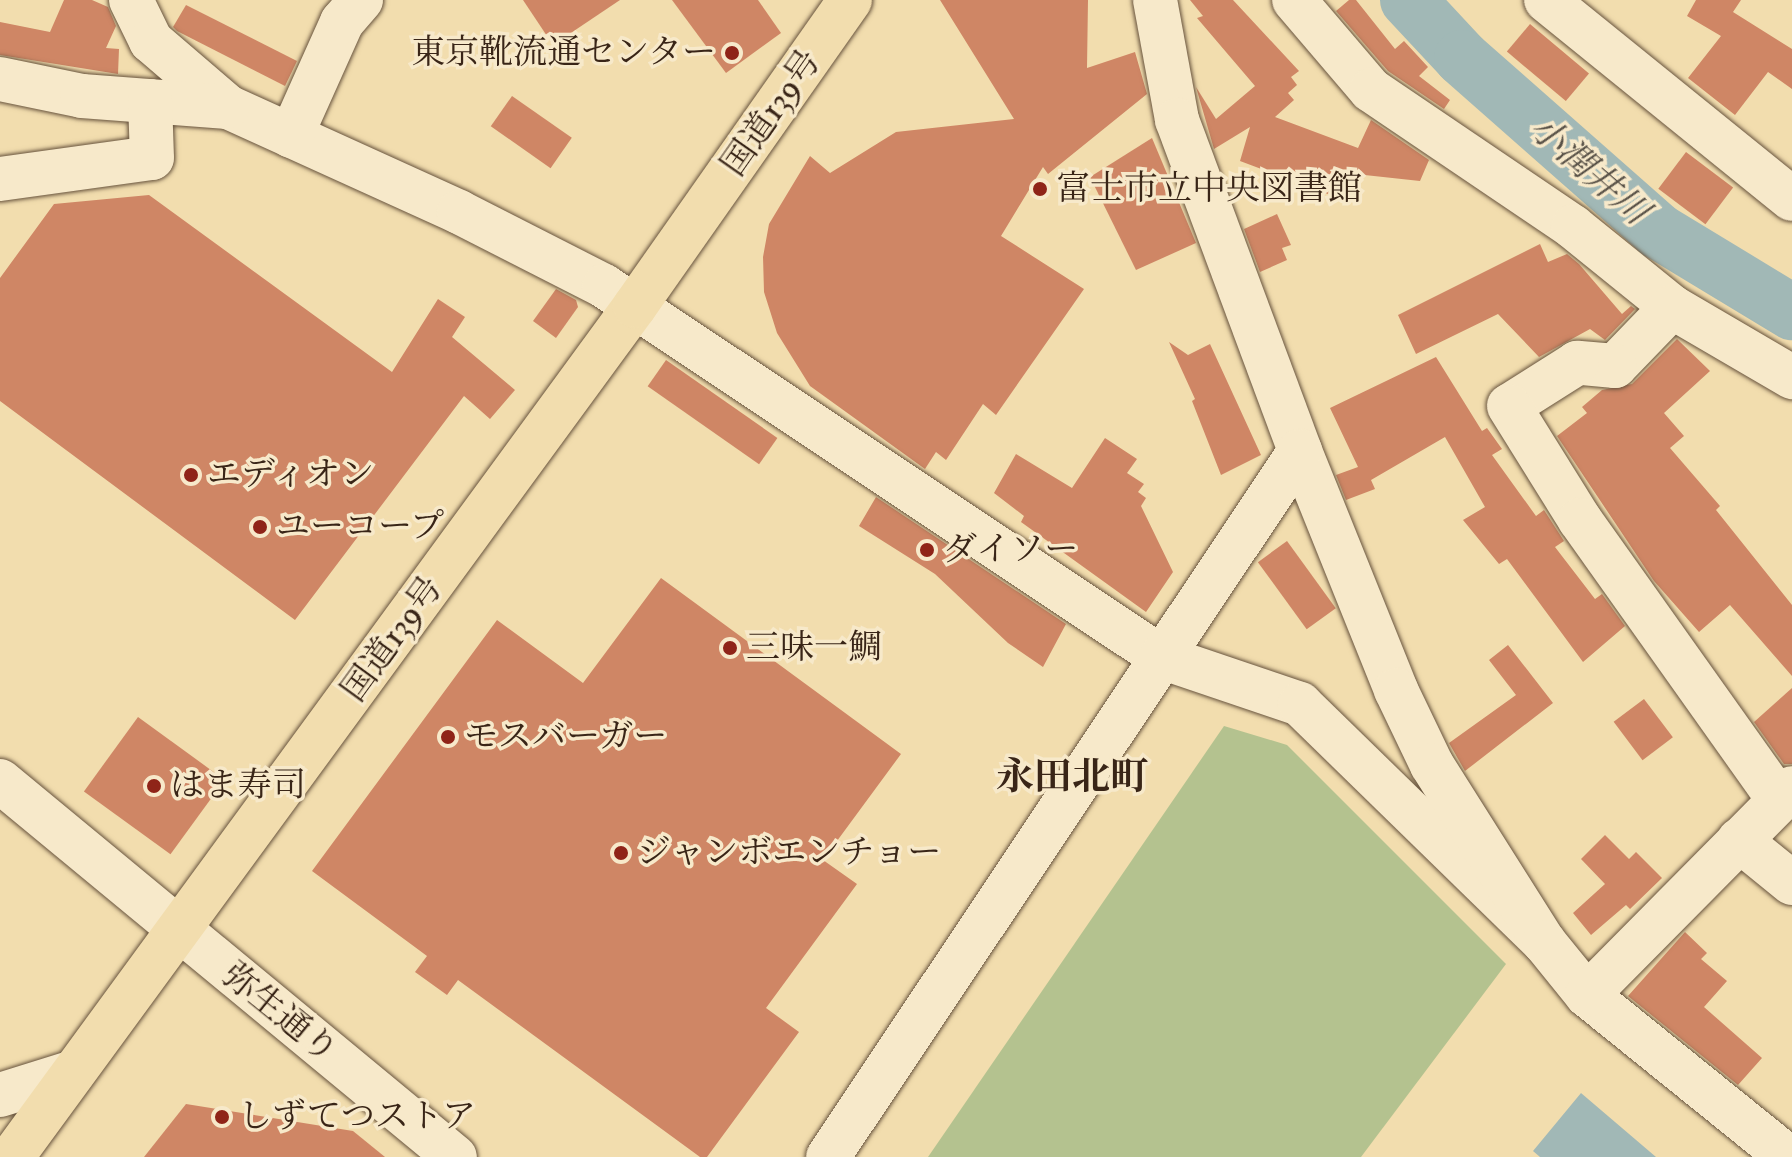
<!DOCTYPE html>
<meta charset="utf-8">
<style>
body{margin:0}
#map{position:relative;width:1792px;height:1157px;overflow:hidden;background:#f2ddae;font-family:"IM FELL Double Pica","Noto Serif JP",serif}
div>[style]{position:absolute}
.green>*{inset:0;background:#b4c28f}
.water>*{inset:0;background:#a1b8b6}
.river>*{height:56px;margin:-28px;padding:0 28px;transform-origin:28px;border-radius:28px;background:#a1b8b6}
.building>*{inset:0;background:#cf8665;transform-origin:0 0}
.roads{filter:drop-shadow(0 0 2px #67533d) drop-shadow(0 0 2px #67533d)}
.minor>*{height:44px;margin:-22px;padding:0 22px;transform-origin:22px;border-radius:22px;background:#f7e9ca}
.highway>*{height:44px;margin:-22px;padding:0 22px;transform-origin:22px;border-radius:22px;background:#f2ddae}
.dots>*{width:22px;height:22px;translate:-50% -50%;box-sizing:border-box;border:4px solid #f7e9ca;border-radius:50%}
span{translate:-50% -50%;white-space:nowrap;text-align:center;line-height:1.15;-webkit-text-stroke:7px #f7e9ca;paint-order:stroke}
.poi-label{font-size:34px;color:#392517}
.right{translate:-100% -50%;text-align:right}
.left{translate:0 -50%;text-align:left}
.street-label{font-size:34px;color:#392517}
.water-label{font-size:36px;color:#585147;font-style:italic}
.quarter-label{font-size:38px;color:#392517;font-weight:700}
</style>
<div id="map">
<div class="green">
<div style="clip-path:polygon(1224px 726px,1287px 745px,1506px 964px,1361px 1157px,928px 1157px)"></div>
</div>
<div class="water">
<div style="clip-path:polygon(1581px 1093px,1656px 1157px,1657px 1157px,1540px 1157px,1533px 1151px)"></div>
</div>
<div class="river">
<div style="left:1408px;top:0;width:79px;rotate:47deg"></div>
<div style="left:1462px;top:58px;width:261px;rotate:41.4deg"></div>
<div style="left:1658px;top:231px;width:157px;rotate:31.2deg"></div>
</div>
<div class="building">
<div style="clip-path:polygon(64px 0,92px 0,108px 7px,116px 26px,106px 48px,119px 49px,118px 74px,0 55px,0 22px,50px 32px)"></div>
<div style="clip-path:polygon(523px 0,620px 0,553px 45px)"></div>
<div style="clip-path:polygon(672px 0,758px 0,781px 33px,726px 73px)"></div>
<div style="clip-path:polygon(940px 0,1088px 0,1087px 68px,1135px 52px,1147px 94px,1048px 174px,1043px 167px,1001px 236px,1084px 289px,996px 415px,983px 404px,946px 460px,936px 452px,925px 469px,810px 386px,777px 333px,764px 292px,763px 257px,769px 224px,810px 156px,830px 173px,896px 132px,1014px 119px)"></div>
<div style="clip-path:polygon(1190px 0,1233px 0,1299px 71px,1291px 77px,1297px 85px,1288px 93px,1294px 100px,1275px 117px,1358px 148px,1371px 120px,1429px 160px,1420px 181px,1337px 172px,1328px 194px,1240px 161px,1250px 127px,1214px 149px,1196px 87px,1216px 119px,1255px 86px,1197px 18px,1203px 16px)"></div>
<div style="clip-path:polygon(1349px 0,1356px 0,1395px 49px,1404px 41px,1428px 67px,1419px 76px,1450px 100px,1444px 109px,1388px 71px,1336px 11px)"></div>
<div style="clip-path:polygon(1696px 0,1741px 0,1733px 12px,1792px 49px,1792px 89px,1768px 72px,1735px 115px,1688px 78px,1721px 36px,1687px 16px)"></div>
<div style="clip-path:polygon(186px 5px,297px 61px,285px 86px,177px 31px,173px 27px)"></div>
<div style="left:1530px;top:24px;width:77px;height:36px;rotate:40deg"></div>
<div style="left:512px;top:96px;width:73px;height:37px;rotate:35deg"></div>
<div style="clip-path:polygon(1152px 138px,1196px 243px,1136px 270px,1090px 177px)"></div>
<div style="left:1686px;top:152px;width:59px;height:46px;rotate:37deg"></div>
<div style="clip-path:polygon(149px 195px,392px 372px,438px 299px,465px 317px,452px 337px,515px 390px,490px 419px,464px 396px,295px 620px,0 401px,0 278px,54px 204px)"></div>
<div style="clip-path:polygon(1277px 214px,1291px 245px,1282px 248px,1287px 260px,1260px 272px,1244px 229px)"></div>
<div style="clip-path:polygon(1540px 244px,1548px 262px,1567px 254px,1579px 264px,1622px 314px,1631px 306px,1635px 309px,1605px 340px,1590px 329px,1539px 357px,1498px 314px,1416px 354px,1398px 315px)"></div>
<div style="clip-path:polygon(556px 289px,576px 300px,578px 307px,556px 338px,533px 321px)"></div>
<div style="clip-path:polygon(1677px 339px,1710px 371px,1664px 413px,1684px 436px,1670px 448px,1720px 506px,1716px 510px,1792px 605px,1792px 676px,1730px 605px,1699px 632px,1654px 581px,1557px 436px,1587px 413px,1582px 407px,1602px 390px,1632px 384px)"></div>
<div style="clip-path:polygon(1169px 342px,1188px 355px,1210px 344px,1261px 455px,1221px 475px,1192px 401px,1195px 399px)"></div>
<div style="clip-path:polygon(1436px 357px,1482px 431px,1487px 428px,1502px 449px,1492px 455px,1536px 516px,1544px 510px,1564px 541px,1555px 547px,1595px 599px,1602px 594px,1625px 626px,1583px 662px,1507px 559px,1499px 564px,1463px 520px,1485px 507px,1445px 437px,1371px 480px,1375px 489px,1346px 500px,1336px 475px,1358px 467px,1330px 408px)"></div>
<div style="left:666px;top:360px;width:136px;height:32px;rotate:35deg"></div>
<div style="clip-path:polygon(1105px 438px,1137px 459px,1127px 473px,1144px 484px,1138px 492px,1146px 498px,1141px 506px,1173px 572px,1146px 612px,1021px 522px,1024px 516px,994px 493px,1016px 454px,1072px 488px)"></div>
<div style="clip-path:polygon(876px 497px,1066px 624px,1043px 667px,1008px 643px,935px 574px,859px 526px)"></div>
<div style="left:1287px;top:541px;width:83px;height:36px;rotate:54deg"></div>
<div style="clip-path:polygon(661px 578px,901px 754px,823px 860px,857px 884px,766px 1008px,799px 1032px,707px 1157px,700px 1157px,458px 980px,447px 995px,415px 972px,427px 956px,312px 871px,497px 620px,583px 683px)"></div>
<div style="clip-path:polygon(1508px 645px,1553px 703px,1465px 771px,1449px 743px,1516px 695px,1489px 660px)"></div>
<div style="clip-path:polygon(1792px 688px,1792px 764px,1784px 764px,1754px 722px)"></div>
<div style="left:1644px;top:699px;width:48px;height:38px;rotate:53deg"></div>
<div style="left:138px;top:717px;width:107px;height:92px;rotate:36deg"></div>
<div style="clip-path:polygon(1605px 835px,1629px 859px,1636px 852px,1662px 878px,1630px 909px,1626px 905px,1591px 935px,1573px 913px,1605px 884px,1581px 859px)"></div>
<div style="clip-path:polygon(1685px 932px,1707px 953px,1701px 959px,1727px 981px,1704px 1007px,1762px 1058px,1738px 1085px,1628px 996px)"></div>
<div style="clip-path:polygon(186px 1104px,353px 1131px,385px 1157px,144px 1157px)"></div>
</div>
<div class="roads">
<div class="minor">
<div style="left:131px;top:0;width:46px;rotate:64deg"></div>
<div style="left:151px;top:41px;width:101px;rotate:40.6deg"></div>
<div style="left:228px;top:107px;width:254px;rotate:24.4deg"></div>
<div style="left:459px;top:212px;width:163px;rotate:27deg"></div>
<div style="left:604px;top:286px;width:669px;rotate:33.67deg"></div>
<div style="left:1161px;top:657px;width:147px;rotate:18.7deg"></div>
<div style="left:1300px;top:704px;width:341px;rotate:44.3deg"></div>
<div style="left:1155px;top:0;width:122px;rotate:79.6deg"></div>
<div style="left:1177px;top:120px;width:353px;rotate:69.6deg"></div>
<div style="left:1300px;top:451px;width:258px;rotate:68.1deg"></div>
<div style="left:1396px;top:690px;width:83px;rotate:64.4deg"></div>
<div style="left:1432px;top:765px;width:209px;rotate:57.7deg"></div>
<div style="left:1544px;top:942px;width:68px;rotate:50.9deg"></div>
<div style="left:1587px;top:995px;width:258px;rotate:38.9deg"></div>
<div style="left:1294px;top:0;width:118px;rotate:49.5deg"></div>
<div style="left:1371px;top:90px;width:244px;rotate:34.1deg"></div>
<div style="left:1573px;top:227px;width:127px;rotate:38.9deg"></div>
<div style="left:1672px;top:307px;width:139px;rotate:30.3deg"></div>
<div style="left:1546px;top:0;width:316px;rotate:39deg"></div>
<div style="left:0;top:79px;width:84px;rotate:11.7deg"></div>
<div style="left:82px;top:96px;width:146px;rotate:4.3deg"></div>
<div style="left:291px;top:136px;width:125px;rotate:-65.9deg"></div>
<div style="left:342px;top:22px;width:29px;rotate:-49deg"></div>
<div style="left:0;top:179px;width:153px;rotate:-7.9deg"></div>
<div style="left:152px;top:158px;width:57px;rotate:-92deg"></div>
<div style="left:1672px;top:307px;width:82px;rotate:134deg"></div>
<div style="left:1615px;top:366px;width:38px;rotate:-175deg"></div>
<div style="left:1577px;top:363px;width:80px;rotate:147.7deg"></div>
<div style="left:1509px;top:406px;width:134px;rotate:58.1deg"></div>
<div style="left:1580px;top:520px;width:344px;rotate:54.6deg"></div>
<div style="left:0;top:781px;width:590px;rotate:39.57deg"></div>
<div style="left:1739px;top:840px;width:68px;rotate:39.1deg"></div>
<div style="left:1587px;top:995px;width:291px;rotate:-45.3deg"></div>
<div style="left:0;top:1095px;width:77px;rotate:-17.3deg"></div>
<div style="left:828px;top:1157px;width:849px;rotate:-56.24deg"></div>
</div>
<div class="highway">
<div style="left:12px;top:1157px;width:1055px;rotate:-53.79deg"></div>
<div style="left:635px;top:306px;width:374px;rotate:-54.9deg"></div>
</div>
</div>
<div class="dots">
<div style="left:732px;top:53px;background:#8f2418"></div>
<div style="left:1040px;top:189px;background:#8f2418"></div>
<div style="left:191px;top:475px;background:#8f2418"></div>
<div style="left:260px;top:527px;background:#8f2418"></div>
<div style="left:927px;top:550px;background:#8f2418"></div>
<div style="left:730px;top:648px;background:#8f2418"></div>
<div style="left:448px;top:737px;background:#8f2418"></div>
<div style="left:154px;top:786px;background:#8f2418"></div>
<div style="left:621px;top:853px;background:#8f2418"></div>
<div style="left:222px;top:1117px;background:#8f2418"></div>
</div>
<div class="poi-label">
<span class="right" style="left:716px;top:53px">東京靴流通センター</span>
<span class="left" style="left:1056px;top:189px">富士市立中央図書館</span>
<span class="left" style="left:207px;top:475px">エディオン</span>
<span class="left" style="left:276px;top:527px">ユーコープ</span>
<span class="left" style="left:943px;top:550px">ダイソー</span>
<span class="left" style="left:746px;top:648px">三味一鯛</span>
<span class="left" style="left:464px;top:737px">モスバーガー</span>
<span class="left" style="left:170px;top:786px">はま寿司</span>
<span class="left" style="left:637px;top:853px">ジャンボエンチョー</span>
<span class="left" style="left:238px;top:1117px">しずてつストア</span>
</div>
<div class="street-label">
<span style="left:771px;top:113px;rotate:-55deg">国道139号</span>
<span style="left:392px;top:639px;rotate:-54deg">国道139号</span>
<span style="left:280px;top:1013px;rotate:39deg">弥生通り</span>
</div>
<div class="water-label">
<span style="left:1589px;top:170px;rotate:41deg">小潤井川</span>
</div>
<div class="quarter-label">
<span style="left:1072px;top:778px">永田北町</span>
</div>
</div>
